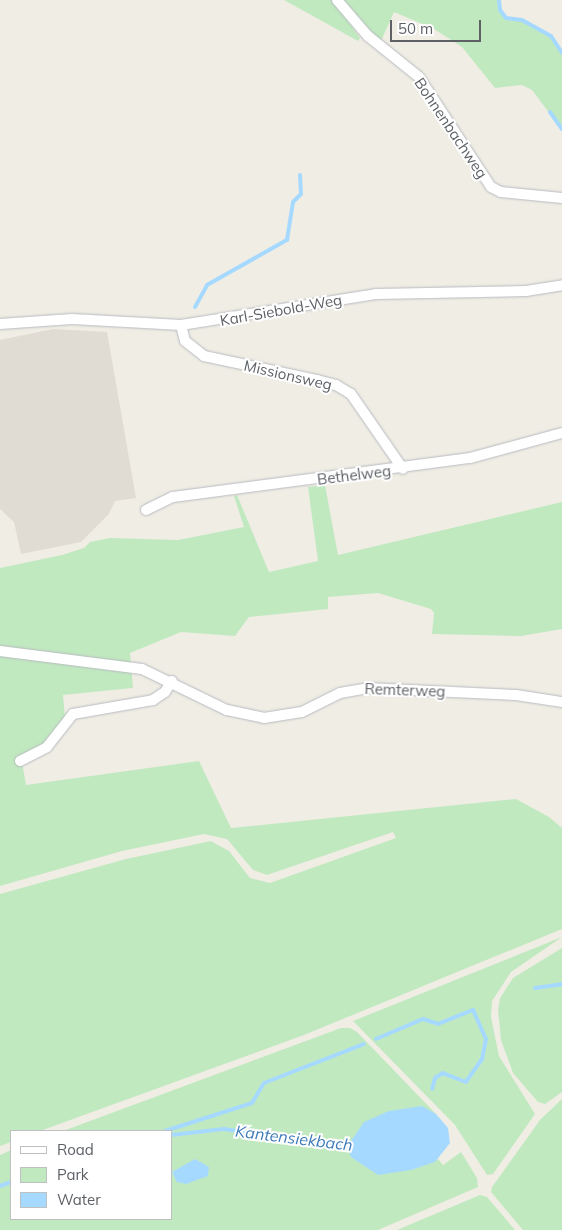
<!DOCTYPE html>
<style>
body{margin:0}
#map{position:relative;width:562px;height:1230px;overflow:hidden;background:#f0ede5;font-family:Mulish,sans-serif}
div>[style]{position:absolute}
.education>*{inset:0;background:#e0dcd3}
.green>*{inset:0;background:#c1e9c0}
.water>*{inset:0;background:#a6d9ff}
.stream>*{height:4px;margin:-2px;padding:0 2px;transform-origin:2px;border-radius:2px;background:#a6d9ff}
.roads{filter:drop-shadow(0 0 1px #b7bbbf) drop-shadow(0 0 1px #b7bbbf)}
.street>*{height:10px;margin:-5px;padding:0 5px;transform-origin:5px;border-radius:5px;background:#fff}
span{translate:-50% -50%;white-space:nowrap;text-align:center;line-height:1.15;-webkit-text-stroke:4px #fff;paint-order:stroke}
.street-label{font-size:15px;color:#5d6166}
.water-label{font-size:16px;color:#3c79b8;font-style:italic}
.legend{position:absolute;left:10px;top:1130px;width:162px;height:90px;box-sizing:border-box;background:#fff;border:1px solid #bec0c2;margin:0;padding:6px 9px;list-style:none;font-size:15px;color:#5d6166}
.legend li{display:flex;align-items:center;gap:10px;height:25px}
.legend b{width:25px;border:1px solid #bec0c2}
.scale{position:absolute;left:390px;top:20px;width:91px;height:22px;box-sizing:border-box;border:2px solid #5d6166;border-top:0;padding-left:6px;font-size:15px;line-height:18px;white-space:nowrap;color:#5d6166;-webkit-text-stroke:4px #fff;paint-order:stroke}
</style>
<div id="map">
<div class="education">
<div style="clip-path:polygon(53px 329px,107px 332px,136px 498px,115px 501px,109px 514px,81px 542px,21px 554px,14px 522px,0 509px,0 340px)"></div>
</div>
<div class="green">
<div style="clip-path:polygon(284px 0,333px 0,360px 38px,358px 41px)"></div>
<div style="clip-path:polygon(341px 0,499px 0,500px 10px,506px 17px,522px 20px,551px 36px,562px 53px,562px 130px,532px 90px,522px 85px,495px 88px,462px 47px,434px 29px,394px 12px,381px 41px)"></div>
<div style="clip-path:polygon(325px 485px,338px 555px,562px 502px,562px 629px,521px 636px,432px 634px,434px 613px,431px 609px,378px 593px,328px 597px,328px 609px,249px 617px,235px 636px,181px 632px,130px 653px,133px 688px,63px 695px,65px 717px,48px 739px,35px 751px,21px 756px,26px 785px,199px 761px,231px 828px,516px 799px,549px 817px,562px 828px,562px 929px,304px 1035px,40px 1131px,11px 1131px,11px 1142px,0 1146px,0 894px,126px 859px,211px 841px,229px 851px,250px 878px,270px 883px,396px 838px,393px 832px,267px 875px,253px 870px,227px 839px,204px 834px,122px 851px,0 886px,0 568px,62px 555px,84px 548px,90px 542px,110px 538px,178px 540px,244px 527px,234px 496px,237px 495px,269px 572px,318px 561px,308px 487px)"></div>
<div style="clip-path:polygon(562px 937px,511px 972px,492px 1001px,491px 1017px,499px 1056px,535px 1114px,493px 1174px,487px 1175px,455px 1125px,353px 1021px)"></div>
<div style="clip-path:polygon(562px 948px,562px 1092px,545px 1104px,538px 1102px,513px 1073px,501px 1040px,498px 1010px,500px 998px,513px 978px)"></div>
<div style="clip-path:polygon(341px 1028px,350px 1028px,357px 1032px,436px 1114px,418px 1107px,411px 1170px,438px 1159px,443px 1165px,461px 1152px,477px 1178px,478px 1187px,378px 1230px,0 1230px,0 1155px,11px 1150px,11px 1219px,171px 1219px,171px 1131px,63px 1131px)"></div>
<div style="clip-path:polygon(562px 1099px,562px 1230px,523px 1230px,491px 1192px,492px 1187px,540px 1120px)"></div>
<div style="clip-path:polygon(480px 1195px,487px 1197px,515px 1230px,397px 1230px)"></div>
</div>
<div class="water">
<div style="clip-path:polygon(422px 1106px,436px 1114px,448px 1128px,450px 1143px,435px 1162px,411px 1170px,378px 1175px,351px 1157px,347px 1147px,364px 1122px,389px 1111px)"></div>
<div style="clip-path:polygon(195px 1159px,209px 1167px,208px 1176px,186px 1184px,177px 1182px,172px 1172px)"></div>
</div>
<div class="stream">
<div style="left:499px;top:0;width:10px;rotate:84deg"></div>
<div style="left:500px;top:10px;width:10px;rotate:53deg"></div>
<div style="left:506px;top:18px;width:16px;rotate:7deg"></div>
<div style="left:522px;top:20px;width:33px;rotate:29deg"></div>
<div style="left:551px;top:36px;width:20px;rotate:57deg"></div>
<div style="left:550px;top:112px;width:21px;rotate:55deg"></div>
<div style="left:195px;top:307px;width:25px;rotate:-61deg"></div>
<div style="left:207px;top:285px;width:92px;rotate:-29.4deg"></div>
<div style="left:287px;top:240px;width:38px;rotate:-81deg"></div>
<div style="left:293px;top:202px;width:11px;rotate:-45deg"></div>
<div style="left:301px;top:194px;width:19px;rotate:-93deg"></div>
<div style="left:535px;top:988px;width:27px;rotate:-8deg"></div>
<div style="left:376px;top:1039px;width:51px;rotate:-23.1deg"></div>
<div style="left:423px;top:1019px;width:16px;rotate:18deg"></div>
<div style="left:438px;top:1024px;width:38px;rotate:-22deg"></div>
<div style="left:473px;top:1010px;width:32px;rotate:66deg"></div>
<div style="left:486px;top:1039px;width:20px;rotate:101deg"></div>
<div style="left:482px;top:1059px;width:28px;rotate:125deg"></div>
<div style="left:466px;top:1082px;width:25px;rotate:-159deg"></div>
<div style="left:443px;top:1073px;width:9px;rotate:148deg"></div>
<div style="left:435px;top:1078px;width:11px;rotate:105deg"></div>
<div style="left:165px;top:1131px;width:91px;rotate:-17.8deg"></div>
<div style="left:252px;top:1103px;width:23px;rotate:-59deg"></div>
<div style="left:264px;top:1083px;width:107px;rotate:-21.3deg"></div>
<div style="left:171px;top:1135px;width:53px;rotate:-6.5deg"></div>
<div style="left:224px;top:1129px;width:127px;rotate:8.1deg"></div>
<div style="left:0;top:1186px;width:12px;rotate:-20deg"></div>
</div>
<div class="roads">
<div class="street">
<div style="left:337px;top:0;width:48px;rotate:49.3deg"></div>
<div style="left:368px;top:36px;width:65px;rotate:38.8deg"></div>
<div style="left:419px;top:77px;width:131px;rotate:56.8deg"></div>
<div style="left:491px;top:187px;width:11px;rotate:27deg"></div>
<div style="left:501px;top:192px;width:61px;rotate:5.6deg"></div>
<div style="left:0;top:324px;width:72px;rotate:-4deg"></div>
<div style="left:72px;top:319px;width:109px;rotate:3.2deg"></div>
<div style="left:181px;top:325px;width:197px;rotate:-9deg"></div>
<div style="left:376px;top:294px;width:150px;rotate:-1.1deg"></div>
<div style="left:526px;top:291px;width:36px;rotate:-9deg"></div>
<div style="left:181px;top:325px;width:16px;rotate:76deg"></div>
<div style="left:185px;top:341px;width:24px;rotate:38deg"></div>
<div style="left:204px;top:356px;width:116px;rotate:12deg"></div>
<div style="left:317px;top:380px;width:20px;rotate:15deg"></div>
<div style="left:336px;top:385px;width:17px;rotate:31deg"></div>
<div style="left:351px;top:394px;width:91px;rotate:55.3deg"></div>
<div style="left:146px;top:510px;width:30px;rotate:-26deg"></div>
<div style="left:173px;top:497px;width:300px;rotate:-7.5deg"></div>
<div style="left:470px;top:458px;width:95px;rotate:-15.2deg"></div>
<div style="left:0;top:651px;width:143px;rotate:7.2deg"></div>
<div style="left:142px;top:669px;width:94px;rotate:25.8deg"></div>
<div style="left:227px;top:710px;width:38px;rotate:12deg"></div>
<div style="left:264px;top:718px;width:38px;rotate:-9deg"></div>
<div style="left:302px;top:712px;width:42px;rotate:-26.6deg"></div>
<div style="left:340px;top:693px;width:27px;rotate:-10deg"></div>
<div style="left:367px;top:688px;width:149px;rotate:2.7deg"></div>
<div style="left:516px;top:695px;width:47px;rotate:8.7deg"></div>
<div style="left:20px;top:761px;width:30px;rotate:-27deg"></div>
<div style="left:47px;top:747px;width:42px;rotate:-51.8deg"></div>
<div style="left:73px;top:714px;width:81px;rotate:-9.9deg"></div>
<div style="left:153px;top:700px;width:14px;rotate:-34deg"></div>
<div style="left:165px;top:692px;width:13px;rotate:-58deg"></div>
</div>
</div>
<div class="street-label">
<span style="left:451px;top:128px;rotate:56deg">Bohnenbachweg</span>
<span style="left:281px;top:310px;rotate:-10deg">Karl-Siebold-Weg</span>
<span style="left:288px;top:375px;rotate:13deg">Missionsweg</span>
<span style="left:354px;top:475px;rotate:-7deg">Bethelweg</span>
<span style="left:405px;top:690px;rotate:2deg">Remterweg</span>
</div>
<div class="water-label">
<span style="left:294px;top:1138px;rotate:7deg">Kantensiekbach</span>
</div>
<ul class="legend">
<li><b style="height:6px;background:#fff"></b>Road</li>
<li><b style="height:14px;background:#c1e9c0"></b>Park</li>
<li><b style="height:14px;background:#a6d9ff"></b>Water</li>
</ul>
<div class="scale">50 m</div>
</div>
